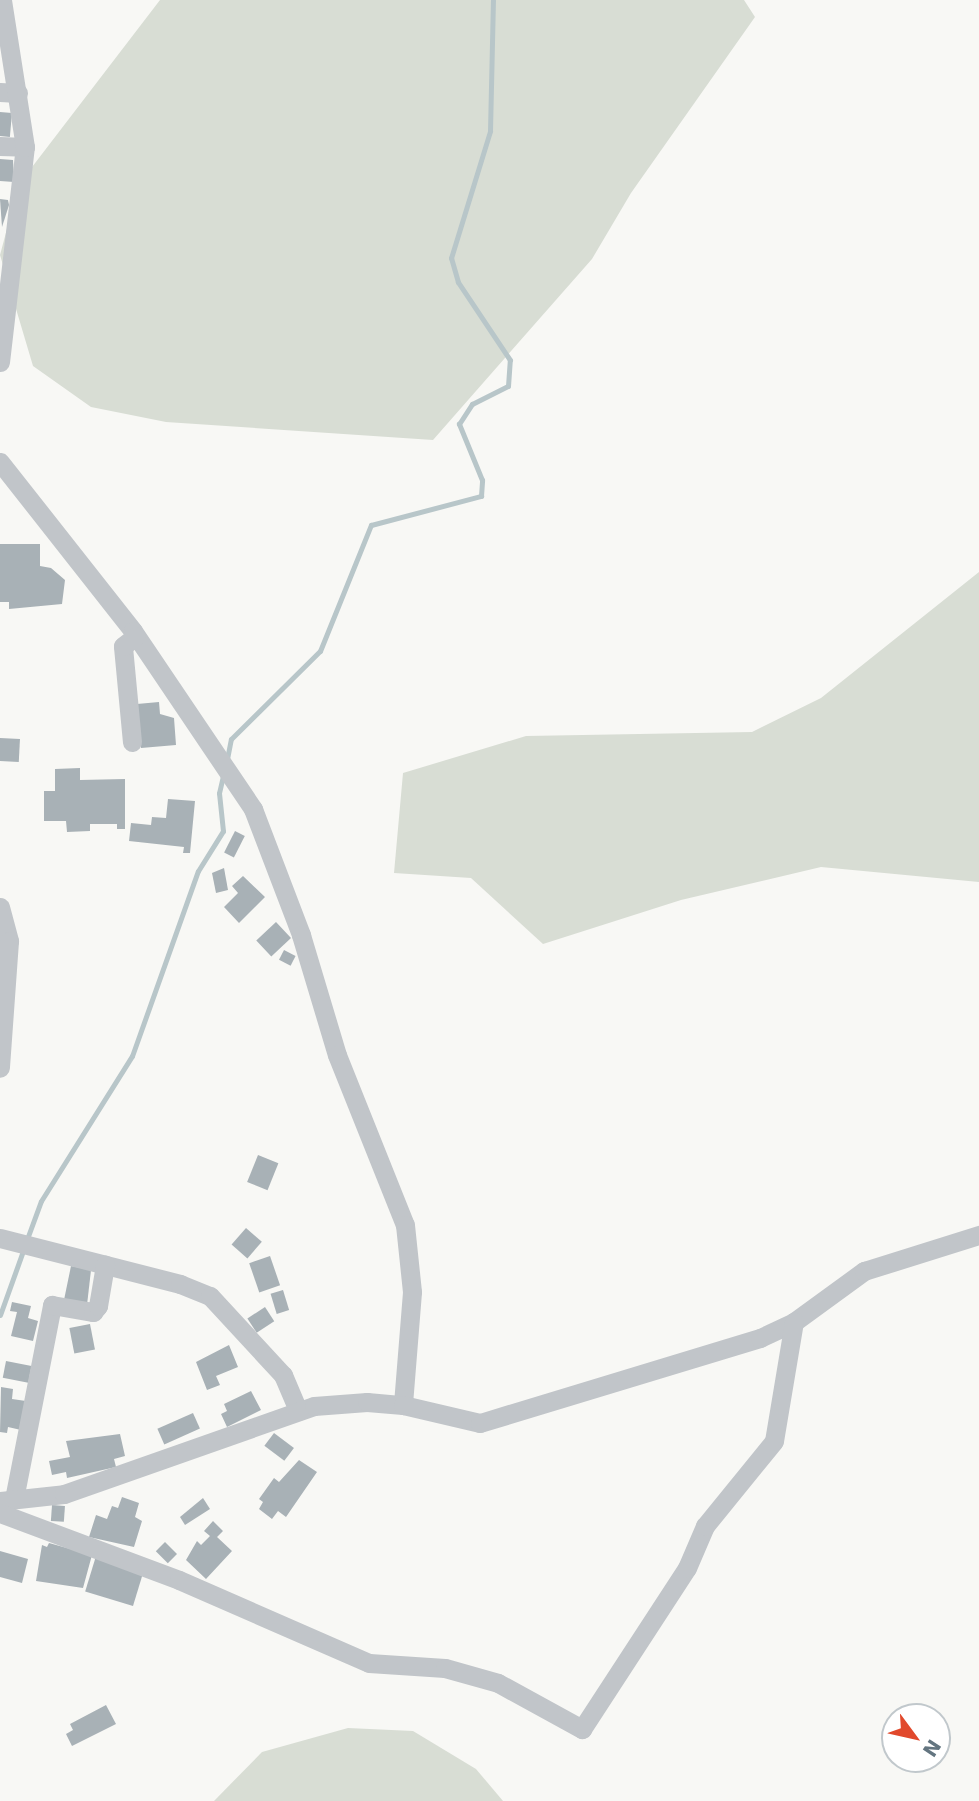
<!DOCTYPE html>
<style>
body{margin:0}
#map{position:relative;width:979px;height:1801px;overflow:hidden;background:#f8f8f5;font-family:"DejaVu Sans",sans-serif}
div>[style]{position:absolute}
.green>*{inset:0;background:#d8ddd4}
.stream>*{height:5px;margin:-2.5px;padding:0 2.5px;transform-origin:2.5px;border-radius:2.5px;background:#b8c6c9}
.building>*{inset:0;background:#a8b1b6;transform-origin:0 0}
.minor>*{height:19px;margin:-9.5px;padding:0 9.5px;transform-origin:9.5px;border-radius:9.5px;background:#c1c5c9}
span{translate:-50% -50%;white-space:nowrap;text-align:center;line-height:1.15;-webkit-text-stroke:7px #fff;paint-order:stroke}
.north{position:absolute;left:881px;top:1703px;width:70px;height:70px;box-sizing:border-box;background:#fff;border:2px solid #c1c8cc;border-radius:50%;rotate:123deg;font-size:19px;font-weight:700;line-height:28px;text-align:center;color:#637580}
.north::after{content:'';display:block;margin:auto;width:24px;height:32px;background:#e1492c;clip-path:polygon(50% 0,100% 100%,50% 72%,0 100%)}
</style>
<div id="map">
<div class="green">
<div style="clip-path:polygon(160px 0,744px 0,755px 17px,631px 193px,592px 259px,433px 440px,166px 422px,91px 407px,33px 366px,0 255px,19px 184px)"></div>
<div style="clip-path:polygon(979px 572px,979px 882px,821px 867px,681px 900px,543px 944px,471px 878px,394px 873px,403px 773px,526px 736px,752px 732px,821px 698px)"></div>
<div style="clip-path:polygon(348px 1728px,413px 1731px,476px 1769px,503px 1801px,214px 1801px,262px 1752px)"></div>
</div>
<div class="stream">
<div style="left:227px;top:759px;width:20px;rotate:-79deg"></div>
<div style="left:231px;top:739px;width:125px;rotate:-44.7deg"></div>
<div style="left:320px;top:651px;width:136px;rotate:-68deg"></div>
<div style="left:371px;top:525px;width:114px;rotate:-14.8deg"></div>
<div style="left:481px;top:496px;width:16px;rotate:-86deg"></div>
<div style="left:482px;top:480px;width:61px;rotate:-112.3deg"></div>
<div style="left:459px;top:424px;width:24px;rotate:-57deg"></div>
<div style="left:472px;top:404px;width:40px;rotate:-26.6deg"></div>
<div style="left:508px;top:386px;width:26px;rotate:-86deg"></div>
<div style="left:510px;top:360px;width:94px;rotate:-123.7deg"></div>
<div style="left:458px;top:282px;width:25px;rotate:-106deg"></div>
<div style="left:451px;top:258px;width:133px;rotate:-72.9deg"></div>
<div style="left:490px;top:131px;width:131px;rotate:-88.7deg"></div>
<div style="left:27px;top:1239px;width:40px;rotate:-69.8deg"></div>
<div style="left:41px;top:1201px;width:171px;rotate:-57.9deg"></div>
<div style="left:132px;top:1056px;width:196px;rotate:-70.4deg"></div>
<div style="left:198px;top:871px;width:47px;rotate:-58deg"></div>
<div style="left:223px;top:831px;width:38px;rotate:-96deg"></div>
<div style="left:219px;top:793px;width:18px;rotate:-77deg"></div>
<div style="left:0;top:1315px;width:71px;rotate:-70.3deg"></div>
</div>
<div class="building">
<div style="left:0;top:112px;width:12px;height:24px;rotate:5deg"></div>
<div style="clip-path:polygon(0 159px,13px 160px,14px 182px,0 181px)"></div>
<div style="clip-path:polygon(0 199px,8px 200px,9px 205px,2px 227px)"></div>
<div style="clip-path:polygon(0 544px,40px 544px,40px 566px,51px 568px,65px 580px,62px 604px,9px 609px,9px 602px,0 602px)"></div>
<div style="clip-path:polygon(159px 702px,160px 714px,174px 718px,176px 745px,141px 748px,137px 704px)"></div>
<div style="left:0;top:738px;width:20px;height:23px;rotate:3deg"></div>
<div style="clip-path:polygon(80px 768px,80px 780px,125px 779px,125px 829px,117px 829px,117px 824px,90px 824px,90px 831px,67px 832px,66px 821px,44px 821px,44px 791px,55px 791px,55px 769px)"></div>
<div style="clip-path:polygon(168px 799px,195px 801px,190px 853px,183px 853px,184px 847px,129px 841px,131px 823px,151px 825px,152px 817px,166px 818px)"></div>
<div style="left:235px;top:831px;width:11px;height:24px;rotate:27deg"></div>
<div style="clip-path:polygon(224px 868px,228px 890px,216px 893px,212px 873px)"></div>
<div style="clip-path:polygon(243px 876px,265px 897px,239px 923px,224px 907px,238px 893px,232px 886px)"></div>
<div style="left:276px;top:922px;width:22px;height:27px;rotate:47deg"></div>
<div style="left:284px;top:950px;width:13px;height:11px;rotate:27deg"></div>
<div style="left:258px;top:1155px;width:22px;height:29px;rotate:22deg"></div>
<div style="left:246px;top:1228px;width:21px;height:22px;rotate:41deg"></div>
<div style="left:270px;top:1256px;width:31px;height:22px;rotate:71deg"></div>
<div style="clip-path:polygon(71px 1266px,91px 1270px,87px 1305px,64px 1300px)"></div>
<div style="left:283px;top:1290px;width:21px;height:13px;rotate:73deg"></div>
<div style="clip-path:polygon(12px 1302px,31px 1306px,28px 1318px,38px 1321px,33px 1341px,11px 1336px,17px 1312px,10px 1311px)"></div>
<div style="left:265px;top:1307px;width:17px;height:21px;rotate:57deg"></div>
<div style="left:90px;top:1324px;width:26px;height:21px;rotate:79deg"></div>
<div style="clip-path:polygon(229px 1345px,238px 1367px,216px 1376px,220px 1385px,207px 1390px,196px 1362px)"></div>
<div style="left:6px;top:1361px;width:26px;height:17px;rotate:11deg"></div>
<div style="clip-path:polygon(1px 1387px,13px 1389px,12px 1399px,26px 1401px,21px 1430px,8px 1427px,7px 1433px,0 1432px)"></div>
<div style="clip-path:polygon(251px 1391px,261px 1410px,227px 1427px,221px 1414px,227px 1411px,224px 1404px)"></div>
<div style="left:193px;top:1413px;width:17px;height:39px;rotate:66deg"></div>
<div style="left:274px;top:1433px;width:25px;height:16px;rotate:37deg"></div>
<div style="clip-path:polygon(120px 1434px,125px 1456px,114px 1459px,116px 1467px,67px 1478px,66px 1472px,52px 1475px,49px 1461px,70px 1457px,66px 1441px)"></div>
<div style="clip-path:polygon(299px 1460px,317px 1472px,286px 1517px,278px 1511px,272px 1519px,259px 1509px,263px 1502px,259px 1499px,274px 1478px,279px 1482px)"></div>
<div style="clip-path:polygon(122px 1497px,139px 1503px,135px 1517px,142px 1521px,134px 1547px,89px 1537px,96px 1515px,107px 1519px,112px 1506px,118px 1508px)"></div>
<div style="clip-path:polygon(203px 1498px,210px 1509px,185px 1525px,180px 1517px)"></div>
<div style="left:52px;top:1505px;width:13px;height:16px;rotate:4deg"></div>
<div style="clip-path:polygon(213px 1521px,223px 1531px,217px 1537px,232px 1551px,206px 1579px,186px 1560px,197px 1541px,201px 1545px,210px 1536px,204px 1531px)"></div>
<div style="left:165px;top:1542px;width:17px;height:13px;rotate:45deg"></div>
<div style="clip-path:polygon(49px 1543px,92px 1555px,83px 1588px,36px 1581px,42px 1545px,47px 1547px)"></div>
<div style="clip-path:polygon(0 1551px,28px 1559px,22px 1583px,0 1577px)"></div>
<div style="left:96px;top:1556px;width:50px;height:37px;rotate:17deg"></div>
<div style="clip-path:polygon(106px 1705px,116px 1724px,72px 1746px,66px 1734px,73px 1730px,70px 1724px)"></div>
</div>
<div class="minor">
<div style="left:0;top:92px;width:18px;rotate:3deg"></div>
<div style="left:0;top:146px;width:25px;rotate:2deg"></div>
<div style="left:0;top:362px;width:216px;rotate:-83.4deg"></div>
<div style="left:25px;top:147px;width:149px;rotate:-98.9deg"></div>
<div style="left:0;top:462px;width:215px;rotate:51.8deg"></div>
<div style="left:133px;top:631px;width:215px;rotate:56deg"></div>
<div style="left:253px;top:809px;width:135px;rotate:69.1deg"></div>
<div style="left:301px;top:935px;width:125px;rotate:73.3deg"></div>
<div style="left:337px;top:1055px;width:183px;rotate:68.2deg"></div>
<div style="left:405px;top:1225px;width:67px;rotate:84deg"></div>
<div style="left:412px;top:1292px;width:113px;rotate:94.6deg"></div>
<div style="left:132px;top:742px;width:96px;rotate:-95.4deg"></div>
<div style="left:123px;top:646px;width:16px;rotate:-38deg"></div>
<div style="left:0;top:907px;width:35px;rotate:75deg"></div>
<div style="left:9px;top:941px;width:127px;rotate:94.1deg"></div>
<div style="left:0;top:1238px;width:186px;rotate:14.3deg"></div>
<div style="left:180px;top:1284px;width:32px;rotate:22deg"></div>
<div style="left:210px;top:1296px;width:108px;rotate:47.3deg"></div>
<div style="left:283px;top:1375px;width:39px;rotate:67deg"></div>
<div style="left:14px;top:1499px;width:198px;rotate:-78.9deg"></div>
<div style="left:52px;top:1305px;width:42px;rotate:9.7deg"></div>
<div style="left:93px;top:1312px;width:8px;rotate:-50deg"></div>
<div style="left:98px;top:1306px;width:42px;rotate:-80.3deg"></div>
<div style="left:0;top:1501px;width:64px;rotate:-6.2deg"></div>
<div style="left:64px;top:1494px;width:265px;rotate:-19.4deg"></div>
<div style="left:314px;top:1406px;width:53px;rotate:-4.3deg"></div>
<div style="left:367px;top:1402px;width:36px;rotate:5deg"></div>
<div style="left:403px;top:1405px;width:79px;rotate:13.2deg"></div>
<div style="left:480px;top:1423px;width:293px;rotate:-16.9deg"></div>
<div style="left:760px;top:1338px;width:38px;rotate:-25deg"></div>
<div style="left:794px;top:1322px;width:87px;rotate:-36.1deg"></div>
<div style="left:864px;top:1271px;width:121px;rotate:-17.4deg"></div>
<div style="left:0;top:1513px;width:191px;rotate:20.5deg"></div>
<div style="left:179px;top:1580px;width:207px;rotate:23.6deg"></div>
<div style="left:369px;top:1663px;width:76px;rotate:3.8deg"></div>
<div style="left:445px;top:1668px;width:55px;rotate:15.8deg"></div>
<div style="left:498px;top:1683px;width:96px;rotate:28.7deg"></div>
<div style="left:582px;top:1729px;width:192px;rotate:-56.9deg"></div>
<div style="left:687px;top:1568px;width:46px;rotate:-66.8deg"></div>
<div style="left:705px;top:1526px;width:109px;rotate:-50.9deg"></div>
<div style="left:774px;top:1441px;width:121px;rotate:-80.5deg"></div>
</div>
<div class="north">N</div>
</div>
